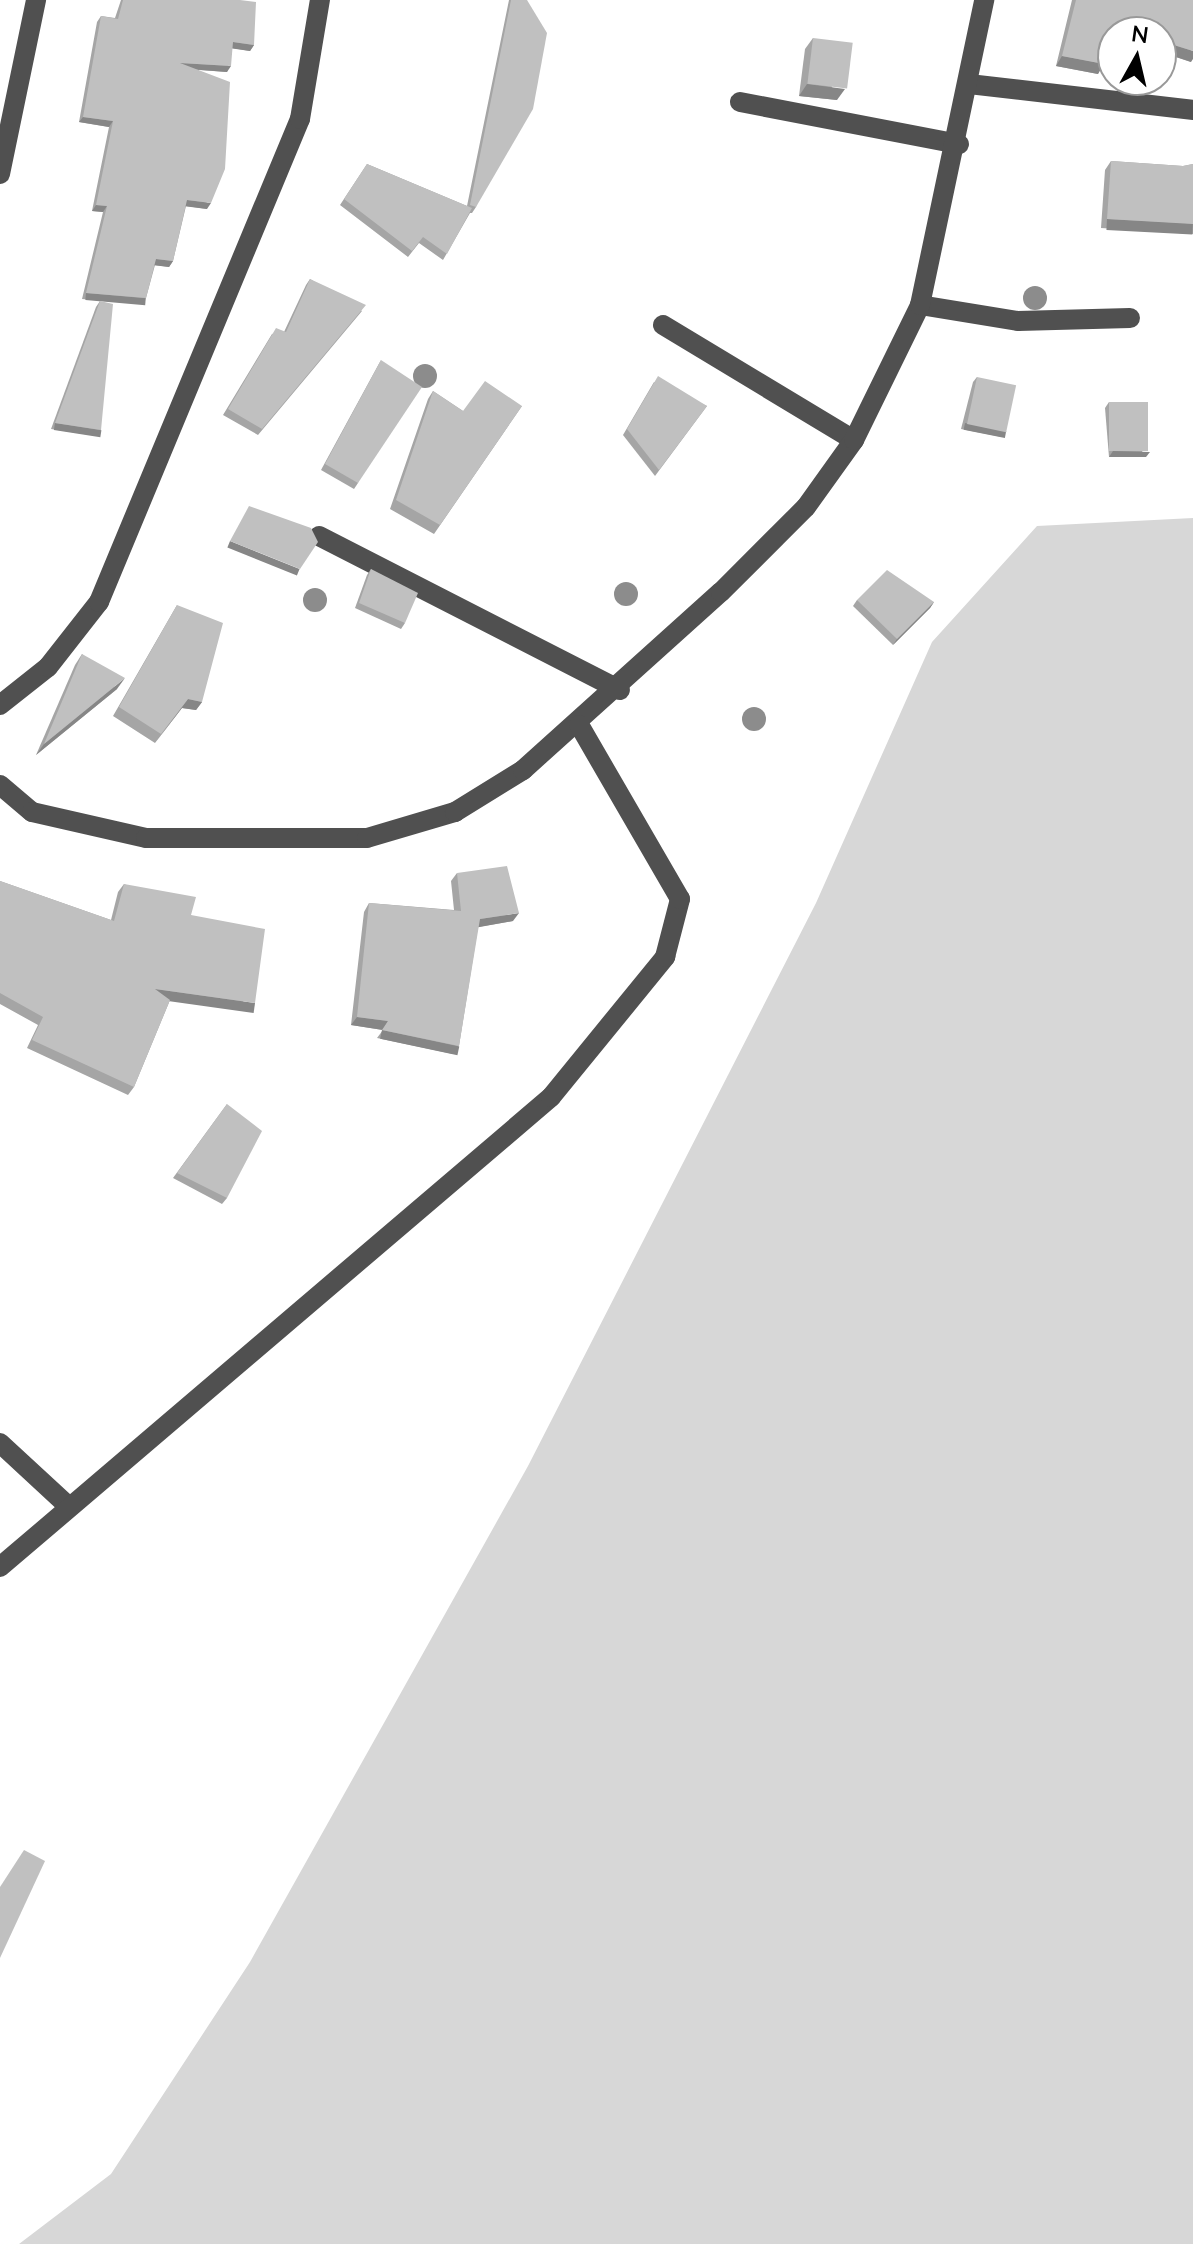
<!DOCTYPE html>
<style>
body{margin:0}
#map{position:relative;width:1193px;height:2244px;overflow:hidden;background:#fff;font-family:Lato,sans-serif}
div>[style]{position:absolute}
.green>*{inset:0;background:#d7d7d7}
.minor>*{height:20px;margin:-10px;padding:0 10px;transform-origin:10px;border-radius:10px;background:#505050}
.trees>*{width:24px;height:24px;margin:-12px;border-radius:50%;background:#8c8c8c}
.wall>*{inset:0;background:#a5a5a5}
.shaded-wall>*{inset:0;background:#868686;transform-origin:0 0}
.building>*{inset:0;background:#c0c0c0;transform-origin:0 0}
span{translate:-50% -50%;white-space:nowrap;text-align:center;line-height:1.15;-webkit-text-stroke:6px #fff;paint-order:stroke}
.north{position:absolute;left:1097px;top:16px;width:80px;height:80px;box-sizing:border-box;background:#fff;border:2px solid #999;border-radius:50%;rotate:8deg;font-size:22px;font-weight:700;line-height:32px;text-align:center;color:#000}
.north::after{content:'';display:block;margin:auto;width:28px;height:36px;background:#000;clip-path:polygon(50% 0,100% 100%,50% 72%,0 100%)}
</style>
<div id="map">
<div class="green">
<div style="clip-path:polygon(1193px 518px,1193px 2244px,19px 2244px,111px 2174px,250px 1962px,528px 1466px,816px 903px,932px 642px,1037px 526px)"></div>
</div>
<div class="minor">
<div style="left:969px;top:84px;width:226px;rotate:6.6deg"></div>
<div style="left:740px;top:102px;width:223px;rotate:10.9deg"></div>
<div style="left:0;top:174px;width:178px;rotate:-78.3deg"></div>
<div style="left:920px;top:305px;width:99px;rotate:9.3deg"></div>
<div style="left:1018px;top:321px;width:112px;rotate:-1.5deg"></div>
<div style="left:663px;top:325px;width:223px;rotate:31.1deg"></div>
<div style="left:319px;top:536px;width:338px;rotate:27.1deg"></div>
<div style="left:0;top:705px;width:61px;rotate:-38.4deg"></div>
<div style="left:48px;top:667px;width:83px;rotate:-51.9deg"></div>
<div style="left:99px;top:602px;width:523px;rotate:-67.41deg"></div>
<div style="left:300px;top:119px;width:121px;rotate:-80.5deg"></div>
<div style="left:0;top:785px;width:42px;rotate:40.2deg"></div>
<div style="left:32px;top:812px;width:117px;rotate:12.8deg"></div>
<div style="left:146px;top:838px;width:221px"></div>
<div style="left:367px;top:838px;width:92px;rotate:-16.5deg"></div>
<div style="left:455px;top:812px;width:80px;rotate:-31.7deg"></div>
<div style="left:523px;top:770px;width:266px;rotate:-42deg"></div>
<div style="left:721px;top:592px;width:120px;rotate:-45deg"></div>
<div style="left:806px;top:507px;width:82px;rotate:-54.4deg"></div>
<div style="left:854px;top:440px;width:150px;rotate:-63.9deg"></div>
<div style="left:920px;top:305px;width:312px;rotate:-78.1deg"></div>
<div style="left:0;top:1443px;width:90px;rotate:42.7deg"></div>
<div style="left:0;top:1567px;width:724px;rotate:-40.46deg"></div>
<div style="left:551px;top:1097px;width:181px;rotate:-50.8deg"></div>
<div style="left:665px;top:957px;width:60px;rotate:-75.5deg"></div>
<div style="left:680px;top:899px;width:201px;rotate:-120.1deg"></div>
</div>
<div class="trees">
<div style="left:1035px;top:298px"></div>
<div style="left:425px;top:376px"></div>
<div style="left:626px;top:594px"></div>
<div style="left:315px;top:600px"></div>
<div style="left:754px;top:719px"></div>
</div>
<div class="wall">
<div style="clip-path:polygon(121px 0,240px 0,254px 45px,250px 51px,232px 48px,227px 72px,199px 70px,207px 209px,186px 206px,173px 261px,169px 267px,155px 265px,146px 298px,142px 304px,82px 299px,103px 212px,92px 211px,109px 127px,79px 122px,97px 22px,101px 16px,115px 18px)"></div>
<div style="clip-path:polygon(509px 0,527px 0,476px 207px,472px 213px,470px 213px,443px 260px,419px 243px,408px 257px,340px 205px,367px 164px,467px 206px)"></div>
<div style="clip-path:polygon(1072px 0,1193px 0,1191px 62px,1161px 52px,1161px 32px,1111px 36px,1098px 74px,1056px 66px)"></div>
<div style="clip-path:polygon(813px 38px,837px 100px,799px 96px,805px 49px)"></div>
<div style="clip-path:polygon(1111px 161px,1183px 166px,1193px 164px,1193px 234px,1101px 228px,1105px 170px)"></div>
<div style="clip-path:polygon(310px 279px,362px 311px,258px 435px,223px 415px,272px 334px,284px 332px,306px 285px)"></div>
<div style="clip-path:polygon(100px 301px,101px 430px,97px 436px,51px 429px,96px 307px)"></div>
<div style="clip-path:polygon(381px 360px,358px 483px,354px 489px,321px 470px)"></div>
<div style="clip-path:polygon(977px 377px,1006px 431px,1002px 437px,961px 429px,973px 382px)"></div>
<div style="clip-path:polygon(654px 382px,707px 406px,655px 476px,623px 435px)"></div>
<div style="clip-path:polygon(433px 391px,463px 411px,522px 406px,434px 534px,390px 509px,428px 399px)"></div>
<div style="clip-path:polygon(1109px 402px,1146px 457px,1109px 457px,1105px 408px)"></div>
<div style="clip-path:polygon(371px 569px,405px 623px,401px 629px,355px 608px,367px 575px)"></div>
<div style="clip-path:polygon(857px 600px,934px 602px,930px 608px,893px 645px,853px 606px)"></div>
<div style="clip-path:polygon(177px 605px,202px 702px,196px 710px,182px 708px,155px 743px,113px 716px)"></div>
<div style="clip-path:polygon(82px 654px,117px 689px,36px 755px,75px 665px)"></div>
<div style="clip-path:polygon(457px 873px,513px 921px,478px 927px,459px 1046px,453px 1054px,377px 1038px,383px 1030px,351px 1025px,364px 912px,369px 903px,454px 910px,451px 881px)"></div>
<div style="clip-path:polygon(0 881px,111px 920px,118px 892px,124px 884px,191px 915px,249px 1011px,170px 1000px,134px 1087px,128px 1095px,27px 1048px,38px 1025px,0 1004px)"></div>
<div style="clip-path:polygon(227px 1104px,227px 1198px,222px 1204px,173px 1178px)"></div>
</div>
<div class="shaded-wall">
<div style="clip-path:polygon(1113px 25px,1135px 32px,1113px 32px,1113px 37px,1106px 35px)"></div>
<div style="clip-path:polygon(1161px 41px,1193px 51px,1193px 59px,1191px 62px,1161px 52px)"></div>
<div style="clip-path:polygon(233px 42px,254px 45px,250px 51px,229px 48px)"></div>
<div style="clip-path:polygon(1062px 56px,1104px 64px,1098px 74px,1056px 66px)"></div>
<div style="clip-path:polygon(180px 63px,231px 66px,227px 72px,176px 68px)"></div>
<div style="clip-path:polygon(807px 84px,845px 89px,837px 100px,799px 96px)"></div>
<div style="clip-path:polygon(83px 117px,113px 121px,109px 127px,79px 122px)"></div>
<div style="clip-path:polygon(187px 200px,211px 203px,207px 209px,183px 206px)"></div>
<div style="clip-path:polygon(96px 205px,107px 206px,103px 212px,92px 211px)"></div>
<div style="left:1107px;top:219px;width:86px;height:11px;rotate:3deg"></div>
<div style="clip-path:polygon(156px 259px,173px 261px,169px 267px,152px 265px)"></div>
<div style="left:86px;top:293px;width:60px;height:7px;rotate:5deg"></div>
<div style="left:55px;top:423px;width:47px;height:7px;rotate:9deg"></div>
<div style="left:965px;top:423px;width:42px;height:7px;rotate:11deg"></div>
<div style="clip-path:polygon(1113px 451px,1150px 452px,1146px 457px,1109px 457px)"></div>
<div style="left:230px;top:541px;width:75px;height:7px;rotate:22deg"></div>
<div style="clip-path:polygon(934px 602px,930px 608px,893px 645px,897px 639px)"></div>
<div style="clip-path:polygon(125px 678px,117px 689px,36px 755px,44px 744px)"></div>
<div style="clip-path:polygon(188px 699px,202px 702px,196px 710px,182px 708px,155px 743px)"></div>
<div style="clip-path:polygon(519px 913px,513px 921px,474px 928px,480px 919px)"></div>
<div style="left:155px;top:989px;width:101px;height:10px;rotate:8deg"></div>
<div style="clip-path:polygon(357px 1017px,388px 1021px,383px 1030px,351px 1025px)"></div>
<div style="left:382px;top:1030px;width:79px;height:9px;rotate:12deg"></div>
</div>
<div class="building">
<div style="clip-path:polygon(123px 0,240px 0,256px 2px,254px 45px,233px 42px,231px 66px,180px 63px,230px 82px,225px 169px,211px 203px,187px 200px,173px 261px,156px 259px,146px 298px,86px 293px,107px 206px,96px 205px,113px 121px,83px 117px,101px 16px,118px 19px)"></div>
<div style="clip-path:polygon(511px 0,527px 0,547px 33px,533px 109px,476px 207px,470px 205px)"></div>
<div style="clip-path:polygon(1076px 0,1193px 0,1193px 51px,1161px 41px,1161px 32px,1135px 32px,1113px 25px,1104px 64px,1062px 56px)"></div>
<div style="left:813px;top:38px;width:40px;height:46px;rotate:7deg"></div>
<div style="clip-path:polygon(1111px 161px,1183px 166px,1193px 164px,1193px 224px,1107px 219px)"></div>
<div style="clip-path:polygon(367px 164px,472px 208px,447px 254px,423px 237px,412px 251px,344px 199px)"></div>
<div style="clip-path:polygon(310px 279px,366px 305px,262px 429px,228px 409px,276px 328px,286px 332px)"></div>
<div style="clip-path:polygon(100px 301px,113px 304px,101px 430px,55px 423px)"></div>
<div style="clip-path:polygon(381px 360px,422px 387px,358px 483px,325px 464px)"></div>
<div style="clip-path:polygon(658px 376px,707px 406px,659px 470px,627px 429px)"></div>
<div style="left:977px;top:377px;width:40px;height:48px;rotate:12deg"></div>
<div style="clip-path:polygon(485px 381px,522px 406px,440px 525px,396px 500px,433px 391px,463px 411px)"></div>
<div style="left:1109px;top:402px;width:39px;height:49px"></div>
<div style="clip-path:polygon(249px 506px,311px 528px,318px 542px,300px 569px,230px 541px)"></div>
<div style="clip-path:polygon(371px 569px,418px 593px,405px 623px,359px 603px)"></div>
<div style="clip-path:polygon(887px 570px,934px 602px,897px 639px,857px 600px)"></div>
<div style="clip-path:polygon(177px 605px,223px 623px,202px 702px,188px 699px,161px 734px,119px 707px)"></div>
<div style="clip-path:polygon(82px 654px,125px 678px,44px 744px)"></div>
<div style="clip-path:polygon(507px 866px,519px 913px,480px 919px,459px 1046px,382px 1030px,388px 1021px,357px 1017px,369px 903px,461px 911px,457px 873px)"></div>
<div style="clip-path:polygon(0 881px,114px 921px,124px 884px,196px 897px,191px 915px,265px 929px,255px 1003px,155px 989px,170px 1000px,134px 1087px,32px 1040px,43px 1017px,0 993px)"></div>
<div style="clip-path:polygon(227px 1104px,262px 1131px,227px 1198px,177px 1173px)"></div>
<div style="clip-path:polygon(24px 1850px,45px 1861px,0 1958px,0 1887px)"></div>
</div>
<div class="north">N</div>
</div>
